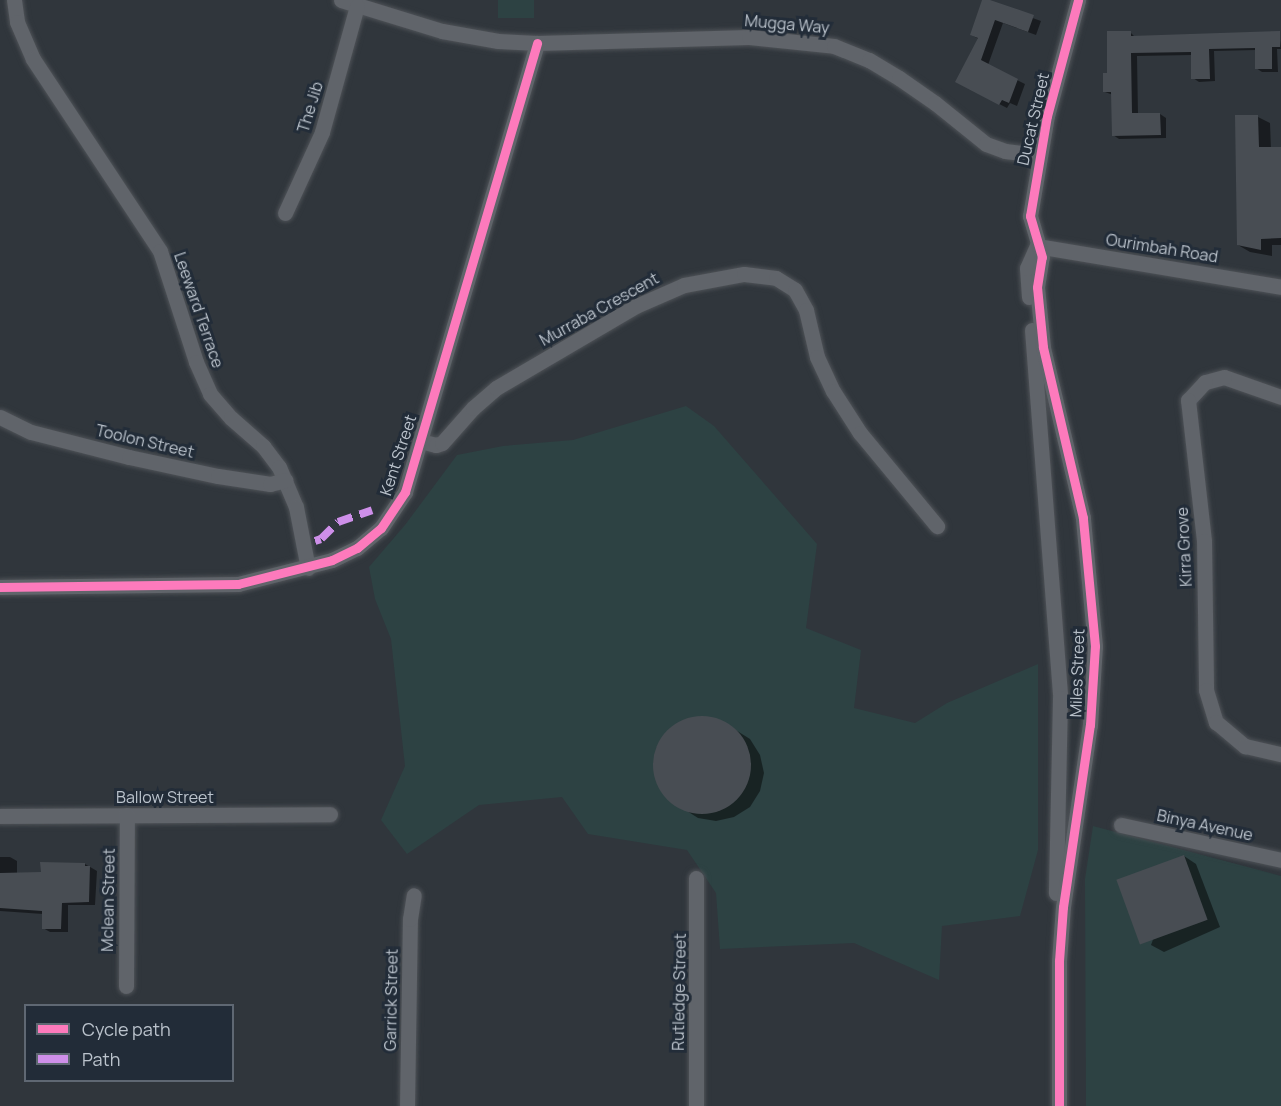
<!DOCTYPE html>
<style>
body{margin:0}
#map{position:relative;width:1281px;height:1106px;overflow:hidden;background:#30363c;font-family:Manrope,sans-serif}
div>[style]{position:absolute}
.green>*{inset:0;background:#2d4243;transform-origin:0 0}
.shadow>*{inset:0;background:#0007}
.building>*{inset:0;background:#484d53;transform-origin:0 0}
.round{border-radius:50%}
.roads{filter:drop-shadow(0 0 2px #4e5257) drop-shadow(0 0 2px #4e5257)}
.minor>*{height:15px;margin:-7.5px;padding:0 7.5px;transform-origin:7.5px;border-radius:7.5px;background:#60646a}
.quiet>*{height:8px;margin-top:-4px;transform-origin:0;background:repeating-linear-gradient(90deg,#ce8fe9 0 15px,transparent 0 23px)}
.cycleway>*{height:9px;margin:-4.5px;padding:0 4.5px;transform-origin:4.5px;border-radius:4.5px;background:#fd7abc}
span{translate:-50% -50%;white-space:nowrap;text-align:center;line-height:1.15;-webkit-text-stroke:6px #222c38;paint-order:stroke}
.street-label{font-size:16px;color:#bbc3cc}
.legend{position:absolute;left:24px;top:1004px;width:210px;height:78px;box-sizing:border-box;background:#222c38;border:2px solid #5f6873;margin:0;padding:8px 10px;list-style:none;font-size:18px;color:#bbc3cc}
.legend li{display:flex;align-items:center;gap:12px;height:30px}
.legend b{width:30px;border:2px solid #5f6873}
</style>
<div id="map">
<div class="green">
<div style="left:498px;top:0;width:36px;height:18px"></div>
<div style="clip-path:polygon(686px 406px,714px 426px,817px 544px,806px 628px,861px 650px,854px 708px,915px 723px,947px 703px,1038px 664px,1038px 850px,1020px 916px,942px 926px,939px 980px,854px 943px,720px 949px,716px 893px,687px 850px,588px 834px,562px 797px,479px 805px,407px 854px,381px 820px,405px 766px,391px 639px,375px 599px,369px 567px,405px 525px,457px 455px,503px 446px,573px 440px)"></div>
<div style="clip-path:polygon(1093px 826px,1281px 876px,1281px 1106px,1086px 1106px,1085px 879px)"></div>
</div>
<div class="shadow">
<div style="clip-path:polygon(983px 0,1041px 21px,1036px 35px,1003px 23px,988px 65px,1025px 84px,1017px 106px,1010px 103px,1007px 108px,964px 86px,979px 39px,971px 35px)"></div>
<div style="clip-path:polygon(1130px 32px,1136px 38px,1279px 32px,1281px 49px,1277px 49px,1278px 72px,1262px 72px,1256px 68px,1256px 50px,1214px 51px,1215px 81px,1199px 82px,1193px 78px,1192px 55px,1137px 56px,1138px 114px,1160px 114px,1166px 118px,1166px 138px,1119px 139px,1113px 135px,1113px 95px,1105px 92px,1109px 75px)"></div>
<div style="clip-path:polygon(1236px 117px,1258px 117px,1270px 123px,1271px 149px,1281px 148px,1281px 245px,1272px 245px,1272px 256px,1250px 252px,1238px 245px)"></div>
<div style="clip-path:polygon(702px 718px,720px 721px,734px 729px,750px 739px,760px 755px,764px 773px,760px 791px,750px 807px,734px 817px,716px 821px,698px 818px,668px 799px,658px 784px,654px 766px,657px 747px,668px 732px,683px 721px)"></div>
<div style="clip-path:polygon(1184px 856px,1196px 864px,1220px 927px,1164px 952px,1151px 945px)"></div>
<div style="clip-path:polygon(0 857px,10px 857px,17px 861px,17px 874px,42px 874px,85px 864px,97px 871px,95px 905px,68px 905px,68px 932px,50px 932px,43px 928px,43px 914px,0 911px)"></div>
</div>
<div class="building">
<div style="clip-path:polygon(982px 0,990px 0,1034px 15px,1028px 32px,995px 20px,981px 60px,1018px 79px,1009px 103px,1002px 100px,999px 105px,955px 82px,978px 38px,970px 35px)"></div>
<div style="clip-path:polygon(1107px 31px,1131px 31px,1131px 36px,1280px 31px,1280px 47px,1272px 47px,1272px 69px,1255px 69px,1255px 48px,1209px 49px,1210px 79px,1191px 79px,1191px 52px,1131px 53px,1132px 113px,1160px 113px,1161px 135px,1112px 136px,1111px 92px,1103px 92px,1103px 73px,1107px 73px)"></div>
<div style="clip-path:polygon(1235px 115px,1258px 115px,1259px 147px,1281px 147px,1281px 238px,1261px 239px,1261px 250px,1237px 245px)"></div>
<div class="round" style="left:653px;top:716px;width:98px;height:98px"></div>
<div style="left:1184px;top:855px;width:69px;height:72px;rotate:70deg"></div>
<div style="clip-path:polygon(40px 862px,85px 863px,85px 866px,90px 866px,89px 902px,62px 903px,61px 929px,42px 929px,42px 911px,0 908px,0 873px,41px 872px)"></div>
</div>
<div class="roads">
<div class="minor">
<div style="left:14px;top:0;width:22px;rotate:82deg"></div>
<div style="left:17px;top:22px;width:40px;rotate:66.6deg"></div>
<div style="left:33px;top:59px;width:230px;rotate:56.5deg"></div>
<div style="left:160px;top:251px;width:117px;rotate:72deg"></div>
<div style="left:196px;top:362px;width:35px;rotate:66deg"></div>
<div style="left:210px;top:394px;width:32px;rotate:49deg"></div>
<div style="left:231px;top:418px;width:43px;rotate:41.2deg"></div>
<div style="left:263px;top:446px;width:26px;rotate:53deg"></div>
<div style="left:279px;top:467px;width:43px;rotate:67deg"></div>
<div style="left:296px;top:507px;width:62px;rotate:78.9deg"></div>
<div style="left:341px;top:0;width:106px;rotate:17.1deg"></div>
<div style="left:442px;top:31px;width:57px;rotate:10.1deg"></div>
<div style="left:498px;top:41px;width:39px;rotate:3deg"></div>
<div style="left:537px;top:43px;width:212px;rotate:-1.6deg"></div>
<div style="left:749px;top:37px;width:85px;rotate:6deg"></div>
<div style="left:834px;top:46px;width:38px;rotate:22deg"></div>
<div style="left:869px;top:60px;width:35px;rotate:31deg"></div>
<div style="left:899px;top:78px;width:44px;rotate:34.8deg"></div>
<div style="left:935px;top:103px;width:65px;rotate:38.8deg"></div>
<div style="left:986px;top:144px;width:20px;rotate:20deg"></div>
<div style="left:1005px;top:151px;width:33px;rotate:7deg"></div>
<div style="left:285px;top:213px;width:89px;rotate:-65.4deg"></div>
<div style="left:322px;top:132px;width:131px;rotate:-74.5deg"></div>
<div style="left:1037px;top:246px;width:247px;rotate:9.5deg"></div>
<div style="left:1029px;top:297px;width:29px;rotate:-94deg"></div>
<div style="left:1027px;top:268px;width:24px;rotate:-66deg"></div>
<div style="left:1032px;top:330px;width:369px;rotate:85.6deg"></div>
<div style="left:1060px;top:698px;width:195px;rotate:91.2deg"></div>
<div style="left:1281px;top:397px;width:60px;rotate:-160.7deg"></div>
<div style="left:1224px;top:377px;width:20px;rotate:165deg"></div>
<div style="left:1205px;top:382px;width:25px;rotate:133deg"></div>
<div style="left:1188px;top:400px;width:142px;rotate:83.5deg"></div>
<div style="left:1204px;top:541px;width:149px;rotate:89.2deg"></div>
<div style="left:1206px;top:690px;width:34px;rotate:73deg"></div>
<div style="left:1216px;top:722px;width:38px;rotate:40deg"></div>
<div style="left:1245px;top:746px;width:37px;rotate:13deg"></div>
<div style="left:0;top:417px;width:34px;rotate:26deg"></div>
<div style="left:31px;top:432px;width:101px;rotate:14.3deg"></div>
<div style="left:129px;top:457px;width:91px;rotate:12.1deg"></div>
<div style="left:218px;top:476px;width:53px;rotate:8.7deg"></div>
<div style="left:270px;top:484px;width:16px;rotate:-14deg"></div>
<div style="left:420px;top:441px;width:16px;rotate:14deg"></div>
<div style="left:436px;top:445px;width:6px;rotate:-18deg"></div>
<div style="left:442px;top:443px;width:47px;rotate:-48.5deg"></div>
<div style="left:473px;top:408px;width:30px;rotate:-41deg"></div>
<div style="left:496px;top:388px;width:162px;rotate:-30.4deg"></div>
<div style="left:636px;top:306px;width:52px;rotate:-23.6deg"></div>
<div style="left:684px;top:285px;width:61px;rotate:-10.4deg"></div>
<div style="left:744px;top:274px;width:32px;rotate:7deg"></div>
<div style="left:776px;top:278px;width:22px;rotate:32deg"></div>
<div style="left:795px;top:290px;width:23px;rotate:61deg"></div>
<div style="left:806px;top:310px;width:48px;rotate:76.8deg"></div>
<div style="left:817px;top:357px;width:38px;rotate:65deg"></div>
<div style="left:833px;top:391px;width:50px;rotate:57.3deg"></div>
<div style="left:860px;top:433px;width:121px;rotate:50.4deg"></div>
<div style="left:0;top:587px;width:238px;rotate:-0.7deg"></div>
<div style="left:238px;top:584px;width:97px;rotate:-14.3deg"></div>
<div style="left:332px;top:560px;width:28px;rotate:-26deg"></div>
<div style="left:357px;top:548px;width:31px;rotate:-40deg"></div>
<div style="left:381px;top:528px;width:43px;rotate:-56.3deg"></div>
<div style="left:405px;top:492px;width:468px;rotate:-73.6deg"></div>
<div style="left:0;top:816px;width:330px;rotate:-0.3deg"></div>
<div style="left:1121px;top:825px;width:164px;rotate:12.3deg"></div>
<div style="left:126px;top:986px;width:171px;rotate:-89.7deg"></div>
<div style="left:407px;top:1106px;width:187px;rotate:-89.1deg"></div>
<div style="left:410px;top:919px;width:24px;rotate:-81deg"></div>
<div style="left:696px;top:1106px;width:228px;rotate:-90deg"></div>
<div style="left:1059px;top:1106px;width:145px;rotate:-90deg"></div>
<div style="left:1059px;top:961px;width:54px;rotate:-85.8deg"></div>
<div style="left:1063px;top:907px;width:184px;rotate:-81.6deg"></div>
<div style="left:1090px;top:725px;width:79px;rotate:-86.4deg"></div>
<div style="left:1095px;top:646px;width:129px;rotate:-95.4deg"></div>
<div style="left:1083px;top:518px;width:176px;rotate:-103.2deg"></div>
<div style="left:1043px;top:347px;width:60px;rotate:-95.7deg"></div>
<div style="left:1037px;top:287px;width:30px;rotate:-81deg"></div>
<div style="left:1042px;top:257px;width:43px;rotate:-106.3deg"></div>
<div style="left:1030px;top:216px;width:101px;rotate:-80.4deg"></div>
<div style="left:1047px;top:116px;width:120px;rotate:-75deg"></div>
</div>
</div>
<div class="quiet">
<div style="left:315px;top:541px;width:6px;rotate:-18deg"></div>
<div style="left:321px;top:539px;width:24px;rotate:-45deg"></div>
<div style="left:338px;top:522px;width:36px;rotate:-19deg"></div>
</div>
<div class="cycleway">
<div style="left:0;top:587px;width:238px;rotate:-0.7deg"></div>
<div style="left:238px;top:584px;width:97px;rotate:-14.3deg"></div>
<div style="left:332px;top:560px;width:28px;rotate:-26deg"></div>
<div style="left:357px;top:548px;width:31px;rotate:-40deg"></div>
<div style="left:381px;top:528px;width:43px;rotate:-56.3deg"></div>
<div style="left:405px;top:492px;width:468px;rotate:-73.6deg"></div>
<div style="left:1059px;top:1106px;width:145px;rotate:-90deg"></div>
<div style="left:1059px;top:961px;width:54px;rotate:-85.8deg"></div>
<div style="left:1063px;top:907px;width:184px;rotate:-81.6deg"></div>
<div style="left:1090px;top:725px;width:79px;rotate:-86.4deg"></div>
<div style="left:1095px;top:646px;width:129px;rotate:-95.4deg"></div>
<div style="left:1083px;top:518px;width:176px;rotate:-103.2deg"></div>
<div style="left:1043px;top:347px;width:60px;rotate:-95.7deg"></div>
<div style="left:1037px;top:287px;width:30px;rotate:-81deg"></div>
<div style="left:1042px;top:257px;width:43px;rotate:-106.3deg"></div>
<div style="left:1030px;top:216px;width:101px;rotate:-80.4deg"></div>
<div style="left:1047px;top:116px;width:120px;rotate:-75deg"></div>
</div>
<div class="street-label">
<span style="left:787px;top:24px;rotate:5deg">Mugga Way</span>
<span style="left:310px;top:107px;rotate:-73deg">The Jib</span>
<span style="left:1033px;top:119px;rotate:-77deg">Ducat Street</span>
<span style="left:1162px;top:248px;rotate:9deg">Ourimbah Road</span>
<span style="left:599px;top:309px;rotate:-29deg">Murraba Crescent</span>
<span style="left:199px;top:310px;rotate:71deg">Leeward Terrace</span>
<span style="left:145px;top:441px;rotate:13deg">Toolon Street</span>
<span style="left:398px;top:455px;rotate:-72deg">Kent Street</span>
<span style="left:1184px;top:547px;rotate:-93deg">Kirra Grove</span>
<span style="left:1077px;top:673px;rotate:-88deg">Miles Street</span>
<span style="left:165px;top:797px">Ballow Street</span>
<span style="left:1205px;top:825px;rotate:12deg">Binya Avenue</span>
<span style="left:108px;top:900px;rotate:-89deg">Mclean Street</span>
<span style="left:679px;top:992px;rotate:-89deg">Rutledge Street</span>
<span style="left:391px;top:1000px;rotate:-89deg">Garrick Street</span>
</div>
<ul class="legend">
<li><b style="height:8px;background:#fd7abc"></b>Cycle path</li>
<li><b style="height:8px;background:#ce8fe9"></b>Path</li>
</ul>
</div>
